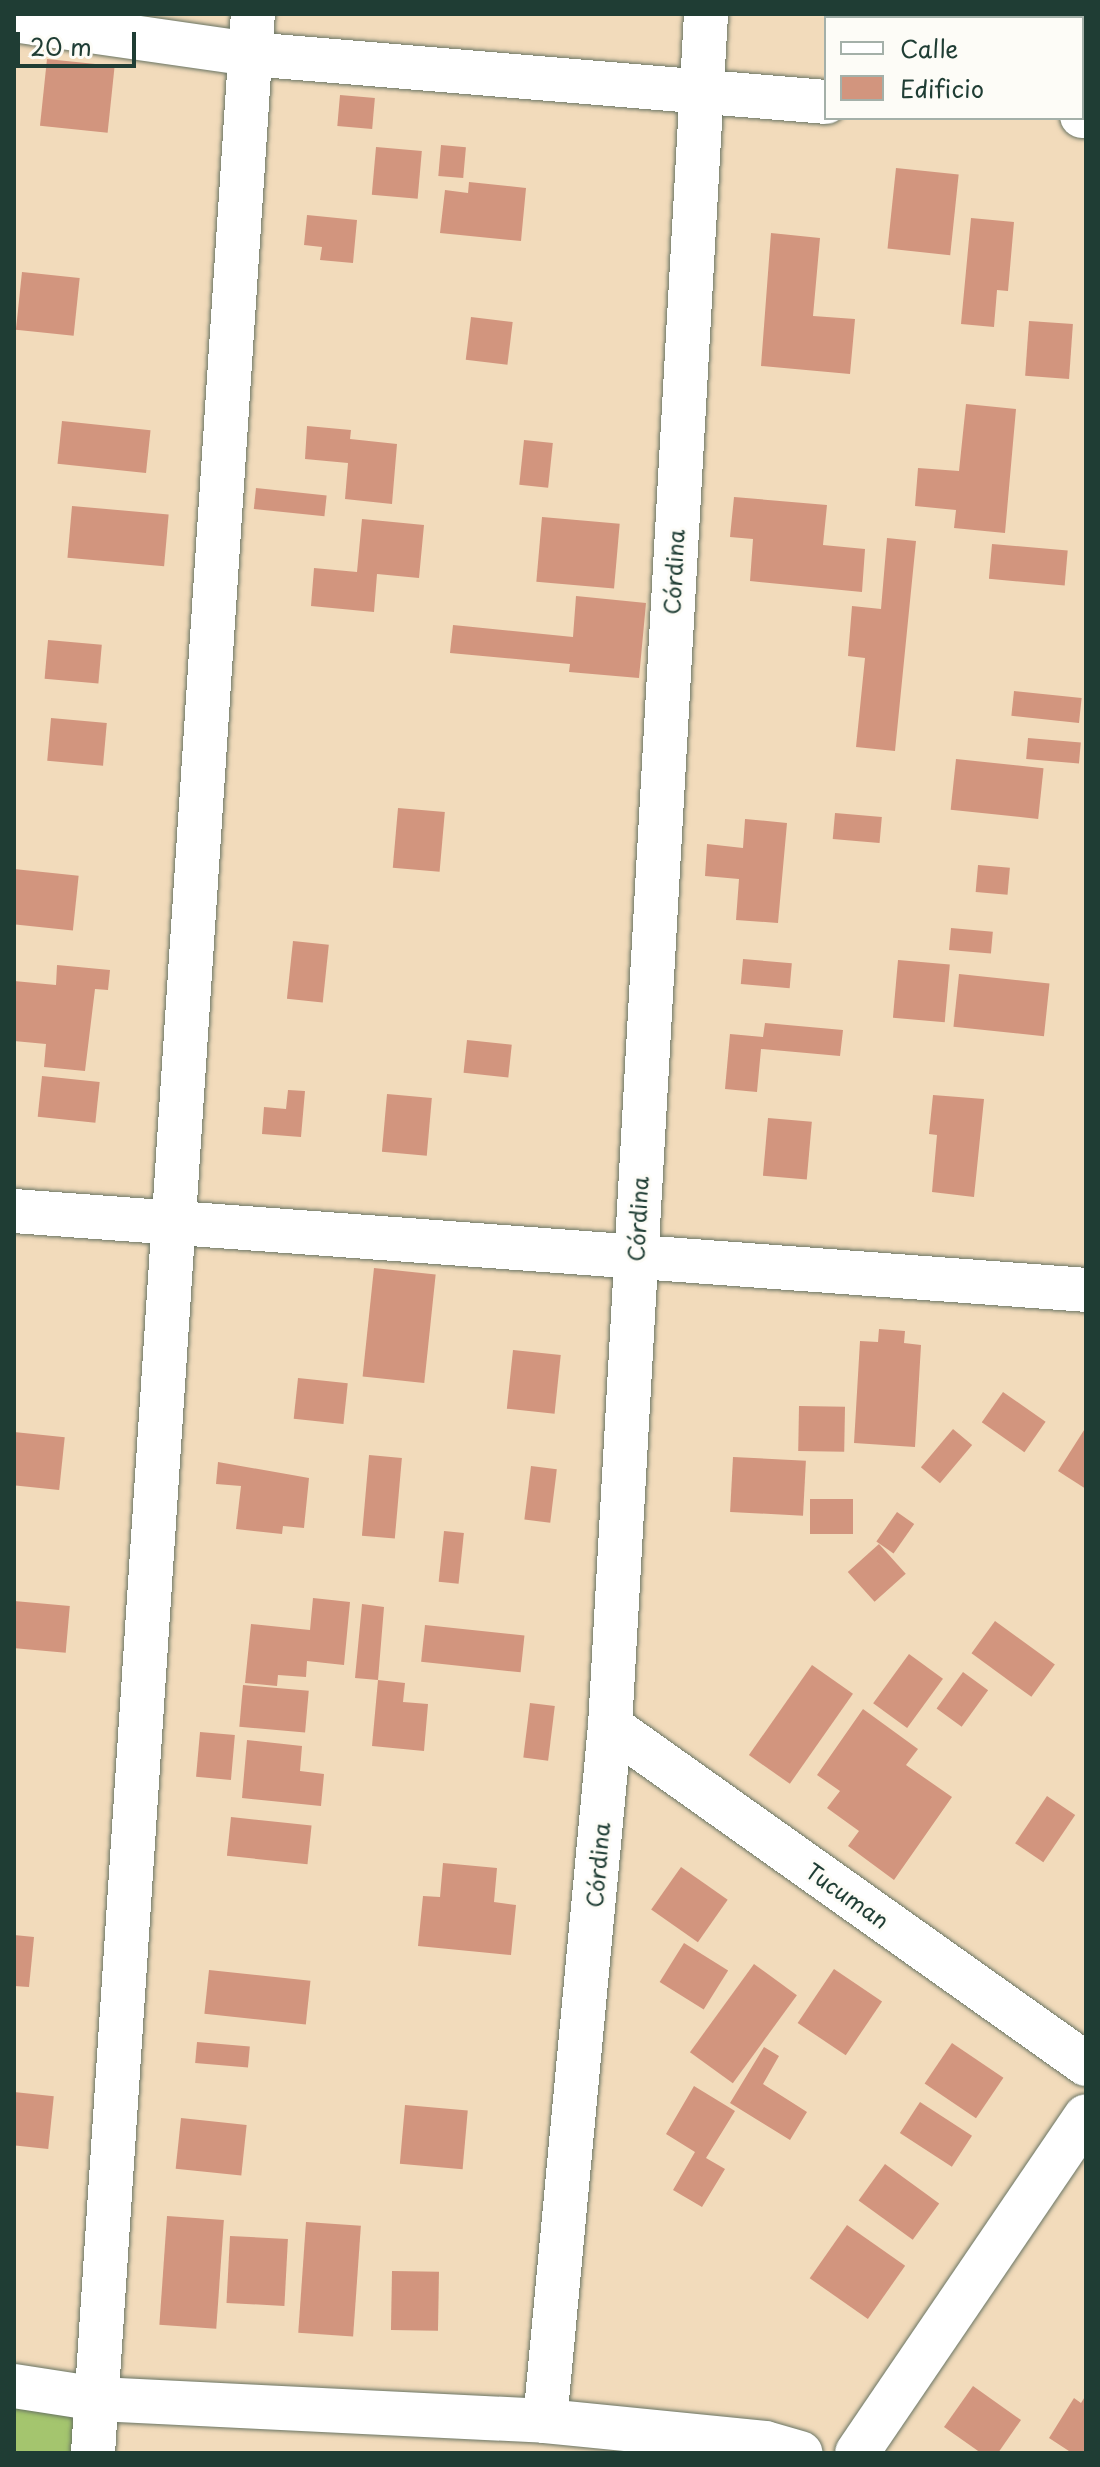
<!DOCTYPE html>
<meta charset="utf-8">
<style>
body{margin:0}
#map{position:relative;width:1100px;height:2467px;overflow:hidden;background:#f2dbbb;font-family:"Playpen Sans",sans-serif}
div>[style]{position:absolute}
.green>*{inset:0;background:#a4c56e}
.building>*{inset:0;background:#d2957e;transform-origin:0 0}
.roads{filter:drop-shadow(0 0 2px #697463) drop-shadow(0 0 2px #697463)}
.minor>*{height:44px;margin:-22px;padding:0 22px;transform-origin:22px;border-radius:22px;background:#fff}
span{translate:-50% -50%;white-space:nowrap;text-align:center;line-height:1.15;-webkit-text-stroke:6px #fdfcf7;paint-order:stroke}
.street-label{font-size:22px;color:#1f3d34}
.frame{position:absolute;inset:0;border:16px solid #1f3d34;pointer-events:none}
.legend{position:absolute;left:824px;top:16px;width:260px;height:104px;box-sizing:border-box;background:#fdfcf7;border:2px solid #a4b0a9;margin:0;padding:10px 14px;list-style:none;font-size:24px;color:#1f3d34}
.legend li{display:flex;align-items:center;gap:16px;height:40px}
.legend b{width:40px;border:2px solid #a4b0a9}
.scale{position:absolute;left:16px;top:32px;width:120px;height:36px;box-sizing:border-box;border:4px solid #1f3d34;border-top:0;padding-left:10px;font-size:24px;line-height:28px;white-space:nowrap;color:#1f3d34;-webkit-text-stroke:6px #fdfcf7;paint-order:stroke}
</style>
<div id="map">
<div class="green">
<div style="clip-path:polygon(14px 2398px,79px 2407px,75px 2453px,14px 2453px)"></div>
</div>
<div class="building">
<div style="clip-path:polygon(833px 14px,880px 14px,879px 18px)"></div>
<div style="clip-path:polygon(1040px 14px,1086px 14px,1086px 31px,1082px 18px,1039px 18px)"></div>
<div style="left:47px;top:59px;width:68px;height:67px;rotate:6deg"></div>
<div style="left:340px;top:95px;width:35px;height:31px;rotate:5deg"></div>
<div style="left:441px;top:145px;width:25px;height:31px;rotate:5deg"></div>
<div style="left:376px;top:147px;width:46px;height:48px;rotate:5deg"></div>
<div style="left:896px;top:168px;width:63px;height:81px;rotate:6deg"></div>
<div style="clip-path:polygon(469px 182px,526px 188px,521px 241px,440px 233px,445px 190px,468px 193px)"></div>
<div style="clip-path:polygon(307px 215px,357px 220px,353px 263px,320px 260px,322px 247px,304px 245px)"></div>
<div style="clip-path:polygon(971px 218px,1014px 222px,1008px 291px,997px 290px,994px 327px,961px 324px)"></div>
<div style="clip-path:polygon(771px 233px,820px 238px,813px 316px,855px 319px,850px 374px,761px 366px)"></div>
<div style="left:22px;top:272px;width:58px;height:58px;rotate:6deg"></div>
<div style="left:471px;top:317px;width:42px;height:43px;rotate:7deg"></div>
<div style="left:1029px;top:321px;width:44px;height:55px;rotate:4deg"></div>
<div style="clip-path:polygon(966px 404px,1016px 409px,1005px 533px,954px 528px,956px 510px,915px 506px,918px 468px,959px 471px)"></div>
<div style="left:62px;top:421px;width:89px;height:43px;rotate:6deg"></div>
<div style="clip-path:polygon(307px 426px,351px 430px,350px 439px,397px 444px,392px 504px,345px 499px,348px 463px,305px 459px)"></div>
<div style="left:524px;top:440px;width:29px;height:45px;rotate:6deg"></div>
<div style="left:256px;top:488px;width:71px;height:21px;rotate:6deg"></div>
<div style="clip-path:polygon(734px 497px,827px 505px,823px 545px,865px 549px,862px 592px,750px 581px,753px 539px,730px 537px)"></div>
<div style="left:72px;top:506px;width:97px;height:52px;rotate:5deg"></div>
<div style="left:542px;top:517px;width:78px;height:65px;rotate:5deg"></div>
<div style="clip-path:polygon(362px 519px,424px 525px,419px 578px,377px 574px,374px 612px,311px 606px,314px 568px,357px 572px)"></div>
<div style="clip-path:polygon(887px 538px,916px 541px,895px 751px,856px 747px,865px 658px,848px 656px,852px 606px,881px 609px)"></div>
<div style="left:992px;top:544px;width:76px;height:35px;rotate:5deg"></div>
<div style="clip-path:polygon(576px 596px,646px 603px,639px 678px,569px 672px,570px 664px,450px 653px,453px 625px,573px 637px)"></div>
<div style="left:48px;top:640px;width:54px;height:39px;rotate:5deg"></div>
<div style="left:1014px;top:691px;width:68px;height:25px;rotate:6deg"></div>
<div style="left:51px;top:718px;width:56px;height:43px;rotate:5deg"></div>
<div style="left:1028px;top:738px;width:53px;height:21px;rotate:5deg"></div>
<div style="left:956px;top:759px;width:88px;height:51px;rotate:6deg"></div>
<div style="left:398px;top:808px;width:47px;height:60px;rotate:5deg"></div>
<div style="left:835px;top:813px;width:47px;height:26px;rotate:5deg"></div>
<div style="clip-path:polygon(745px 819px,787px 823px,778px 923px,736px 920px,739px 879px,705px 876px,707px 844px,743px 848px)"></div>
<div style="left:978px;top:865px;width:32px;height:27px;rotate:5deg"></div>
<div style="left:14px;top:869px;width:65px;height:55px;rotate:6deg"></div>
<div style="left:951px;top:928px;width:42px;height:22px;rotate:5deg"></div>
<div style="left:293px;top:941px;width:36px;height:58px;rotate:6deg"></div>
<div style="left:743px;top:959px;width:49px;height:25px;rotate:5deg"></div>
<div style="left:898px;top:960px;width:52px;height:58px;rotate:5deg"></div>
<div style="clip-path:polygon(57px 965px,110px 970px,108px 990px,95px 989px,85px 1071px,44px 1067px,46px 1044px,14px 1041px,14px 981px,56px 985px)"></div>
<div style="left:959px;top:974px;width:91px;height:53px;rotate:6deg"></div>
<div style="clip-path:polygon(765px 1023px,843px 1030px,840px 1056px,761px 1049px,757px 1092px,725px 1089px,730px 1034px,763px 1037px)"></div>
<div style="left:467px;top:1040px;width:45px;height:33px;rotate:6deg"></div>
<div style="left:42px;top:1076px;width:58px;height:41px;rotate:6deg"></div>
<div style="clip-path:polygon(288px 1090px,305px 1091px,301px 1137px,262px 1134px,264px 1107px,286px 1109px)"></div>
<div style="left:387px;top:1094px;width:45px;height:58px;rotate:5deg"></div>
<div style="clip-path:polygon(933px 1095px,984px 1099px,974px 1197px,932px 1192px,937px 1135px,929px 1134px)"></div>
<div style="left:768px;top:1118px;width:44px;height:58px;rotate:5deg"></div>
<div style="left:374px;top:1268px;width:62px;height:109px;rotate:6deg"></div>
<div style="clip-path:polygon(879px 1329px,905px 1331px,904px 1343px,921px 1345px,915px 1447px,854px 1443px,860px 1341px,878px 1342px)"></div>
<div style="left:513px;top:1350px;width:48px;height:59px;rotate:6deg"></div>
<div style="left:298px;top:1378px;width:50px;height:41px;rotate:6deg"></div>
<div style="left:1003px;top:1392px;width:52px;height:37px;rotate:35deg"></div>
<div style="left:799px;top:1406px;width:46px;height:45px;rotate:1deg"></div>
<div style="clip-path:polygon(1086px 1427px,1086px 1489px,1058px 1471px)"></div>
<div style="left:953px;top:1429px;width:25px;height:50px;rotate:40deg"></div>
<div style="left:14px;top:1432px;width:51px;height:53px;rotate:6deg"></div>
<div style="left:369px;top:1455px;width:33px;height:81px;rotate:5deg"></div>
<div style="left:733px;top:1457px;width:73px;height:55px;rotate:3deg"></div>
<div style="clip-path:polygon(218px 1462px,309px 1478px,304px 1528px,283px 1526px,282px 1534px,236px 1529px,241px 1486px,216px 1484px)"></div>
<div style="left:531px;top:1466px;width:26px;height:54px;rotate:7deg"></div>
<div style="left:810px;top:1499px;width:43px;height:35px"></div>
<div style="left:897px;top:1512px;width:21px;height:36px;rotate:35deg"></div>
<div style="left:444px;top:1531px;width:20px;height:51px;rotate:6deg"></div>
<div style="left:879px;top:1544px;width:40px;height:42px;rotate:48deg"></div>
<div style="clip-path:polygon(313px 1598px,350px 1602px,344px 1665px,307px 1661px,306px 1677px,278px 1675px,277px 1686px,245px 1683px,251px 1624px,310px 1630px)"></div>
<div style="left:14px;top:1601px;width:56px;height:47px;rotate:5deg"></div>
<div style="clip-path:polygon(362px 1604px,384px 1607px,378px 1680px,405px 1683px,403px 1702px,428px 1704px,424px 1751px,372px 1746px,378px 1680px,355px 1678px)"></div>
<div style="left:995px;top:1621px;width:74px;height:40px;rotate:36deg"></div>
<div style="left:425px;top:1625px;width:100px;height:37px;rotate:6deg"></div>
<div style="left:909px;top:1654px;width:42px;height:61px;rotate:36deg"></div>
<div style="left:812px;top:1665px;width:50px;height:110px;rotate:35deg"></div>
<div style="left:963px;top:1672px;width:31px;height:45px;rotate:36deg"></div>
<div style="left:243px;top:1685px;width:66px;height:42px;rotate:5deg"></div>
<div style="left:530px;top:1703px;width:25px;height:55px;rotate:7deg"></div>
<div style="clip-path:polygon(863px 1709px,918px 1749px,906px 1765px,952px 1797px,894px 1880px,848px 1846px,859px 1831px,827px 1808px,840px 1791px,817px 1775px)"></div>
<div style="left:200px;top:1732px;width:35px;height:45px;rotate:5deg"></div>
<div style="clip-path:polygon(247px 1740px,302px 1746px,300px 1771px,324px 1774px,321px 1806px,242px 1798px)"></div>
<div style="left:1047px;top:1796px;width:34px;height:57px;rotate:34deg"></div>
<div style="left:231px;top:1817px;width:81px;height:39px;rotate:6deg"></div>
<div style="clip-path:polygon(443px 1863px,497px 1868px,494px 1902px,516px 1905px,511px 1955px,418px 1946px,423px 1896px,440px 1897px)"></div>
<div style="left:681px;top:1867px;width:57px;height:52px;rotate:35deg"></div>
<div style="clip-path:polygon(14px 1935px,34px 1937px,29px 1987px,14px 1986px)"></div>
<div style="left:684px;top:1943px;width:52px;height:46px;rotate:32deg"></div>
<div style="left:754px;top:1964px;width:53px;height:109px;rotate:36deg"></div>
<div style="left:834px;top:1969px;width:58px;height:65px;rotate:34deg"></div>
<div style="left:209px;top:1970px;width:102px;height:44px;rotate:6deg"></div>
<div style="left:197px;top:2042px;width:53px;height:21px;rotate:5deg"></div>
<div style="left:952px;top:2043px;width:62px;height:49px;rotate:34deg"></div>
<div style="clip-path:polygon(764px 2047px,779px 2056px,763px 2084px,807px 2112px,790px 2140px,730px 2103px)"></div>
<div style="clip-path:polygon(694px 2086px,735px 2111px,706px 2158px,725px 2169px,702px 2207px,673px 2190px,695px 2152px,666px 2134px)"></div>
<div style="left:14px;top:2092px;width:40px;height:53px;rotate:6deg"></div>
<div style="left:920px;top:2102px;width:62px;height:37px;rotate:33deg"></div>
<div style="left:405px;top:2105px;width:63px;height:59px;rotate:5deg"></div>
<div style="left:181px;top:2118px;width:66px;height:51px;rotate:6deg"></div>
<div style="left:885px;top:2164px;width:67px;height:45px;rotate:36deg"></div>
<div style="left:167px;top:2216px;width:57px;height:109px;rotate:4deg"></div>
<div style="left:306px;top:2222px;width:55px;height:111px;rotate:4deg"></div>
<div style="left:847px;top:2225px;width:71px;height:65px;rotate:35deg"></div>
<div style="left:230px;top:2236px;width:58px;height:67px;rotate:3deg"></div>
<div style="left:392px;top:2271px;width:47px;height:59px;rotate:1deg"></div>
<div style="clip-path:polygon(973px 2386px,1021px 2420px,998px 2453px,981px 2453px,944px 2427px)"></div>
<div style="clip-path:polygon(1086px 2395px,1086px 2453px,1072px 2453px,1049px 2438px,1074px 2398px,1081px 2403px)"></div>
</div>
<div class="roads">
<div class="minor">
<div style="left:14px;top:20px;width:238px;rotate:8.2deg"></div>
<div style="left:250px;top:54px;width:578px;rotate:4.76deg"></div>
<div style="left:1082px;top:116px;width:4px"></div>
<div style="left:14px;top:1211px;width:1075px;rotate:4.21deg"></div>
<div style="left:610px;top:1726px;width:584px;rotate:35.38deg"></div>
<div style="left:14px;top:2386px;width:85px;rotate:8.8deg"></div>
<div style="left:98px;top:2399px;width:448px;rotate:2.8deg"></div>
<div style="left:545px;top:2421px;width:221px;rotate:5.7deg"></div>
<div style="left:765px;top:2443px;width:37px;rotate:16deg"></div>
<div style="left:545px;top:2421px;width:698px;rotate:-84.66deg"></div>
<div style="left:610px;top:1726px;width:1715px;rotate:-86.79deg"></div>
<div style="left:93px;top:2453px;width:2444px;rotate:-86.25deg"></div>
<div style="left:857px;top:2453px;width:407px;rotate:-55.8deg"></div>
</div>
</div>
<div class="street-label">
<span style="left:673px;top:572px;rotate:-87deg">Córdina</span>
<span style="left:637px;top:1219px;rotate:-87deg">Córdina</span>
<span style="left:597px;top:1865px;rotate:-85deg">Córdina</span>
<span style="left:848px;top:1895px;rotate:35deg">Tucuman</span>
</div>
<div class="frame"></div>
<ul class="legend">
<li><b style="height:10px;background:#fff"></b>Calle</li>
<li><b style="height:22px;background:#d2957e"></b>Edificio</li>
</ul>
<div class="scale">20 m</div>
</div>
